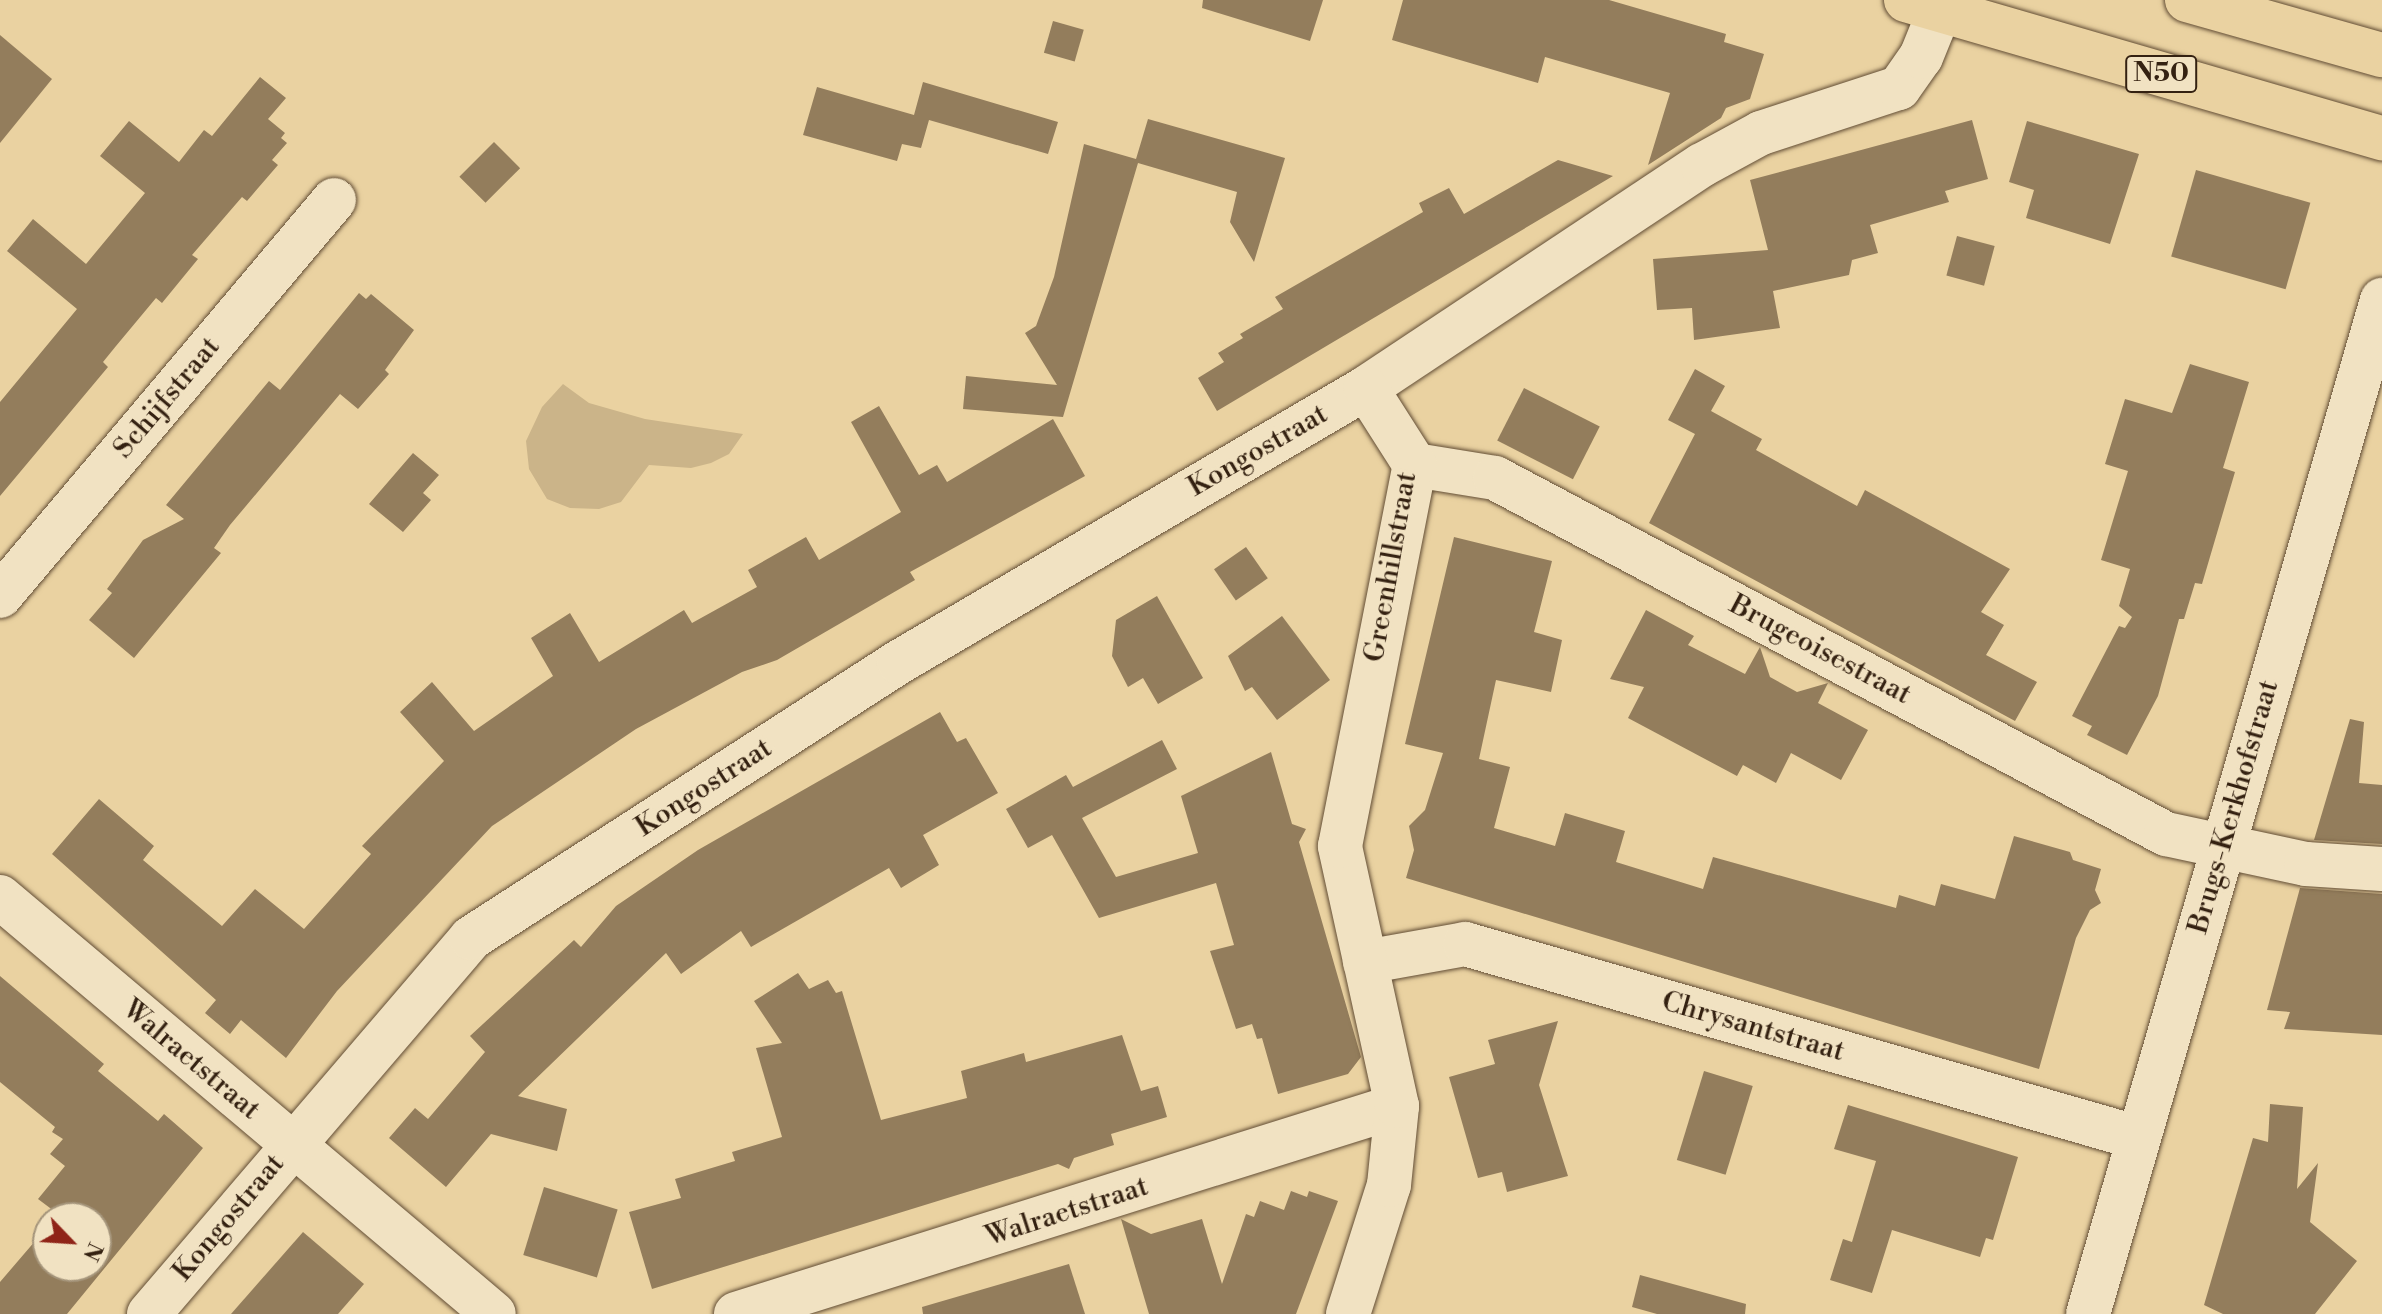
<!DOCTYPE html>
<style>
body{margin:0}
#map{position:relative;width:2382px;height:1314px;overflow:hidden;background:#ead2a1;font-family:"Libre Bodoni",serif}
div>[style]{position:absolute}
.green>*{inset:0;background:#cbb489}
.building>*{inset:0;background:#937d5c;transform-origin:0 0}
.roads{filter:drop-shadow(0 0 2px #624d35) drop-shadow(0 0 2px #624d35)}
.minor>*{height:44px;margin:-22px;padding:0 22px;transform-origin:22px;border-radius:22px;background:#f1e2c2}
.primary>*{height:44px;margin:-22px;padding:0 22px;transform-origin:22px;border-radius:22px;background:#ead2a1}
span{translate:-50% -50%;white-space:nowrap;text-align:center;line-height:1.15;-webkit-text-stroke:6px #f1e2c2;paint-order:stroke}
.shield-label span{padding:2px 6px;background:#f1e2c2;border:2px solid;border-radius:6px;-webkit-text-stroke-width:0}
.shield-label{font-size:26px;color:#342111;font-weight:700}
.street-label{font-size:28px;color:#342111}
.north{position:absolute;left:32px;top:1202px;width:80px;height:80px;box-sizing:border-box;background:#f1e2c2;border:2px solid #a5957b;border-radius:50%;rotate:115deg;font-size:22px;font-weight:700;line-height:32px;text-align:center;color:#342111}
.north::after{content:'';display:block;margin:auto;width:28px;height:36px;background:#8f2418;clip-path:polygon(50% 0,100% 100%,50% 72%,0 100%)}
</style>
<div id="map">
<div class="green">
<div style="clip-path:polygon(563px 384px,589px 403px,645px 419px,743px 434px,729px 454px,711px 463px,691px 468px,649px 465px,621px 502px,599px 509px,570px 508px,547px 499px,529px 469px,526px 441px,542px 407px)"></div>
</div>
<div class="building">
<div style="clip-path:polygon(1203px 0,1323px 0,1310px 41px,1202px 8px)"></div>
<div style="clip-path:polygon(1403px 0,1609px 0,1726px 34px,1724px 42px,1764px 54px,1750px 99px,1726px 108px,1721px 118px,1648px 165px,1670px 93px,1545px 57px,1538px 83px,1392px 40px)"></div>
<div style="left:1053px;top:21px;width:32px;height:33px;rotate:16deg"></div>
<div style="clip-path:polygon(0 35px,52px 79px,0 143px)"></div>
<div style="clip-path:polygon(260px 77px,286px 98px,268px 119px,285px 133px,281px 138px,287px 143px,272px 160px,278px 165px,247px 201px,242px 197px,192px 255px,198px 259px,162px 303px,156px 298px,116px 346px,103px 362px,108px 367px,0 496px,0 402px,77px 309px,7px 251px,33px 219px,86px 264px,145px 193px,100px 156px,129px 121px,179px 162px,204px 130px,212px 136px)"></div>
<div style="clip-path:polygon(923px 82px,1058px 122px,1048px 154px,929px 120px,921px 148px,902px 144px,897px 161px,803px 135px,817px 87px,914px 115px)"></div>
<div style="clip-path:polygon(1148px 119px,1285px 158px,1254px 262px,1230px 222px,1237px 192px,1138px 163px,1063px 417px,963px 409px,966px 376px,1057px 385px,1025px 333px,1036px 326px,1054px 277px,1084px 144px,1136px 159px)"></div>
<div style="clip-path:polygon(1972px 120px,1988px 179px,1945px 191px,1949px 202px,1870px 225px,1878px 253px,1852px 260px,1849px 275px,1773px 291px,1780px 328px,1694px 340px,1692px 308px,1657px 310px,1653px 259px,1768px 250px,1750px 180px)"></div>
<div style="clip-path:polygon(2027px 121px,2139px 154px,2110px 244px,2026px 218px,2034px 190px,2009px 182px)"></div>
<div style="left:494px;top:142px;width:37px;height:49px;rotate:45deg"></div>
<div style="clip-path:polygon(1558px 160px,1613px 176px,1217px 411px,1198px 378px,1224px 362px,1218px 353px,1243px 338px,1240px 334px,1283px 309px,1275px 297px,1423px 212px,1419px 203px,1449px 188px,1464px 214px)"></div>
<div style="left:2196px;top:170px;width:119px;height:90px;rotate:16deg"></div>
<div style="left:1957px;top:236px;width:39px;height:41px;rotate:15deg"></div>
<div style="clip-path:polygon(359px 293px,366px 299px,371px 294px,414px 330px,385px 370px,389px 374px,358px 409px,340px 394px,230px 525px,214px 548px,221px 553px,134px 658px,89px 620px,112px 593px,107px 589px,143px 540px,184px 519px,166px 505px,269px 381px,280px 390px)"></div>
<div style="clip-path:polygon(2190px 364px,2249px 382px,2223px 468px,2235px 472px,2202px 584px,2195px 583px,2184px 619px,2179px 619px,2158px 696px,2127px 755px,2087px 735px,2092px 726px,2072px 716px,2119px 626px,2125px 628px,2132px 617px,2119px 606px,2130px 569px,2101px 560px,2128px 471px,2105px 464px,2125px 399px,2172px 413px)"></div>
<div style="clip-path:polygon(1695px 369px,1725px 386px,1711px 411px,1762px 439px,1756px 450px,1857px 506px,1865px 490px,2010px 569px,1981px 612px,2004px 625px,1986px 655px,2037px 682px,2015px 721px,1649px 523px,1695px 434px,1668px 420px)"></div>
<div style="left:1524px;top:388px;width:85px;height:59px;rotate:27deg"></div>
<div style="clip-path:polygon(879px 406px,919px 475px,937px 465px,947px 482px,1053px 419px,1085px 476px,910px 572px,915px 580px,777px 660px,742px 672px,636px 729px,492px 826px,337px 991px,286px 1058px,241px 1020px,230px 1034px,205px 1013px,216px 1000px,52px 854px,99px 799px,154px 846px,143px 860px,222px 926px,255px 889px,304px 929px,371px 854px,362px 846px,444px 761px,400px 712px,432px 682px,474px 731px,553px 676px,531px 638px,570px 613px,599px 662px,684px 610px,692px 623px,757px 587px,748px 570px,806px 537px,819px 560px,901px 512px,851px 422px)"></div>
<div style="clip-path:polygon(413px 453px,439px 475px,423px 493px,431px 500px,403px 532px,369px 504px)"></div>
<div style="clip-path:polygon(1454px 537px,1552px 561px,1534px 632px,1562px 640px,1551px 692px,1496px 680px,1479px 759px,1510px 767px,1494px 828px,1555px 846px,1565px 813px,1625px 831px,1616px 862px,1703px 889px,1713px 857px,1896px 908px,1899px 895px,1935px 906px,1941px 884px,1995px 899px,2014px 836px,2070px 852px,2073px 860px,2101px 869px,2095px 890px,2101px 903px,2090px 910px,2076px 938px,2039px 1069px,1406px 878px,1414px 850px,1409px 826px,1425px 810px,1443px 753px,1405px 744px)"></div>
<div style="left:1246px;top:547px;width:38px;height:39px;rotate:55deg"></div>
<div style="clip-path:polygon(1157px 596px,1203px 678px,1158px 704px,1143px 678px,1128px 687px,1112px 656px,1116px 620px)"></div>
<div style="clip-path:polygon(1646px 610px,1694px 636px,1688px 645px,1745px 674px,1760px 647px,1770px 677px,1797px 692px,1828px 683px,1818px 703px,1868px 730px,1841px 780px,1791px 753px,1776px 783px,1743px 765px,1737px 776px,1628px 718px,1644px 687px,1610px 679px)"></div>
<div style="clip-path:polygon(1282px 616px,1330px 680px,1277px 720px,1252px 687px,1245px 691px,1228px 656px)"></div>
<div style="clip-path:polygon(940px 712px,957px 742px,966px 738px,998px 793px,923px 835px,939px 865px,901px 888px,889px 868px,751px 947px,741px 931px,681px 974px,666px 953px,518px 1096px,567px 1109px,557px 1151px,491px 1134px,446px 1187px,389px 1138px,415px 1108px,428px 1119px,485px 1052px,470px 1036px,574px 940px,581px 947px,616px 906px,698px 850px)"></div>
<div style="clip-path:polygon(2350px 719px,2364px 722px,2359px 783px,2382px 785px,2382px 844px,2314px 840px)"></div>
<div style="clip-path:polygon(1162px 740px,1177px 769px,1082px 818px,1116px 877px,1198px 853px,1181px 796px,1271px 752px,1292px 824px,1306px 829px,1299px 842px,1361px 1057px,1348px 1074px,1278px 1094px,1262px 1038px,1257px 1039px,1252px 1024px,1236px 1029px,1210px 951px,1234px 945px,1216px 883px,1099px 918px,1052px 835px,1028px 848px,1006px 809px,1066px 775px,1073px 787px)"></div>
<div style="clip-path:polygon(2300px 888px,2382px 894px,2382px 1035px,2284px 1029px,2290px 1012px,2267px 1010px)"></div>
<div style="clip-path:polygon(798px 973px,809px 989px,828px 980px,836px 993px,842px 991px,881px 1120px,967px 1098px,961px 1071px,1024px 1053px,1026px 1062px,1122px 1035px,1141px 1091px,1158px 1086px,1167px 1117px,1111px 1134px,1114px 1145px,1074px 1158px,1069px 1169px,1058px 1164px,652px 1289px,629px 1212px,681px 1198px,675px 1179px,735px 1161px,732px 1152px,782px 1137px,756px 1048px,782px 1043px,754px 1001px)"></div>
<div style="clip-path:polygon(0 976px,104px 1064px,98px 1071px,158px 1121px,164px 1114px,203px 1148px,67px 1314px,0 1314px,0 1282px,48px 1226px,48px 1266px,96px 1266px,96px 1218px,55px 1218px,58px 1214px,38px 1199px,65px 1166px,50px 1154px,63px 1139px,52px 1132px,55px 1127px,0 1082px)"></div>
<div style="clip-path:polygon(1558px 1021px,1539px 1085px,1568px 1176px,1507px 1192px,1502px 1172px,1478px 1178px,1449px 1077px,1495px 1064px,1488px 1040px)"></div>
<div style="left:1704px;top:1071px;width:51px;height:93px;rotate:17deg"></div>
<div style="clip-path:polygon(2270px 1104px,2303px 1107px,2297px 1189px,2318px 1163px,2310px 1222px,2357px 1261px,2315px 1314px,2223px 1314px,2204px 1305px,2253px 1138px,2268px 1142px)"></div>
<div style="clip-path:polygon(1848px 1105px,2018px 1157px,1993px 1240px,1986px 1238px,1980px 1257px,1892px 1230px,1872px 1293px,1830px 1280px,1843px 1239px,1852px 1242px,1876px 1161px,1834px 1149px)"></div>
<div style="left:544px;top:1187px;width:77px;height:71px;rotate:17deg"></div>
<div style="clip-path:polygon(1291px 1191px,1307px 1197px,1309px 1191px,1338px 1201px,1296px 1314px,1149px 1314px,1121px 1219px,1151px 1234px,1202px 1219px,1222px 1284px,1246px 1214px,1254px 1217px,1260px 1201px,1284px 1210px)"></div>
<div style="clip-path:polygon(303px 1232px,364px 1284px,338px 1314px,231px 1314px)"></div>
<div style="clip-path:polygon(1069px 1264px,1085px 1314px,923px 1314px,922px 1307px)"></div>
<div style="clip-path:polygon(1640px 1275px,1746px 1304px,1745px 1314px,1657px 1314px,1632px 1307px)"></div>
</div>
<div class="roads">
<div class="minor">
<div style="left:1415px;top:465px;width:81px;rotate:9.2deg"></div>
<div style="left:1495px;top:478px;width:760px;rotate:27.95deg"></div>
<div style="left:2166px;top:834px;width:143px;rotate:12.1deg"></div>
<div style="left:2306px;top:864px;width:76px;rotate:3.8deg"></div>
<div style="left:0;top:596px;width:518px;rotate:-49.85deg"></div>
<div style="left:0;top:897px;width:646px;rotate:40.17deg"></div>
<div style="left:1365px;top:962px;width:102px;rotate:-10.2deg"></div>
<div style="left:1465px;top:944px;width:701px;rotate:16.06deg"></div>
<div style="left:149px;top:1314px;width:495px;rotate:-49.4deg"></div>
<div style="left:471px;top:938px;width:509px;rotate:-32.82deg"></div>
<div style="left:899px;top:662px;width:541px;rotate:-30.4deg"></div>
<div style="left:1366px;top:388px;width:403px;rotate:-33.6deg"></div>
<div style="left:1702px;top:165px;width:67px;rotate:-28.5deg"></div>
<div style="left:1761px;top:133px;width:145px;rotate:-18.1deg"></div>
<div style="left:1899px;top:88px;width:38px;rotate:-55deg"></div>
<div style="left:1921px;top:57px;width:61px;rotate:-68deg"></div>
<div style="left:736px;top:1314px;width:693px;rotate:-17.47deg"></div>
<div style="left:1348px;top:1314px;width:135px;rotate:-72.4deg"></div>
<div style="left:1389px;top:1185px;width:79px;rotate:-84.2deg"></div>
<div style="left:1397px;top:1106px;width:266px;rotate:-102.4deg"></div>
<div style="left:1340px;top:846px;width:388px;rotate:-78.9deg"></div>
<div style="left:1415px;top:465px;width:91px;rotate:-122.5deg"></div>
<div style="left:2088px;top:1314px;width:1056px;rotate:-73.83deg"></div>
</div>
<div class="primary">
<div style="left:1906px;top:0;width:496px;rotate:16.2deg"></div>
<div style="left:2187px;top:0;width:203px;rotate:15.8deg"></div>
</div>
</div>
<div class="shield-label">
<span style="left:2161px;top:74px">N50</span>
</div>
<div class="street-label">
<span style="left:167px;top:398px;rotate:-50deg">Schijfstraat</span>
<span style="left:1258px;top:451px;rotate:-30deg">Kongostraat</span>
<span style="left:1391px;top:567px;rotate:-80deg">Greenhillstraat</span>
<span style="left:1820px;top:650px;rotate:28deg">Brugeoisestraat</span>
<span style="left:704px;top:788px;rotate:-33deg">Kongostraat</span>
<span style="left:2234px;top:807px;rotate:-74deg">Brugs-Kerkhofstraat</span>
<span style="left:1753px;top:1027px;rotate:16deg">Chrysantstraat</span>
<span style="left:191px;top:1060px;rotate:40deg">Walraetstraat</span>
<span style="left:1067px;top:1212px;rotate:-18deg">Walraetstraat</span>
<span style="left:229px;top:1218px;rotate:-50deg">Kongostraat</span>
</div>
<div class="north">N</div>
</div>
